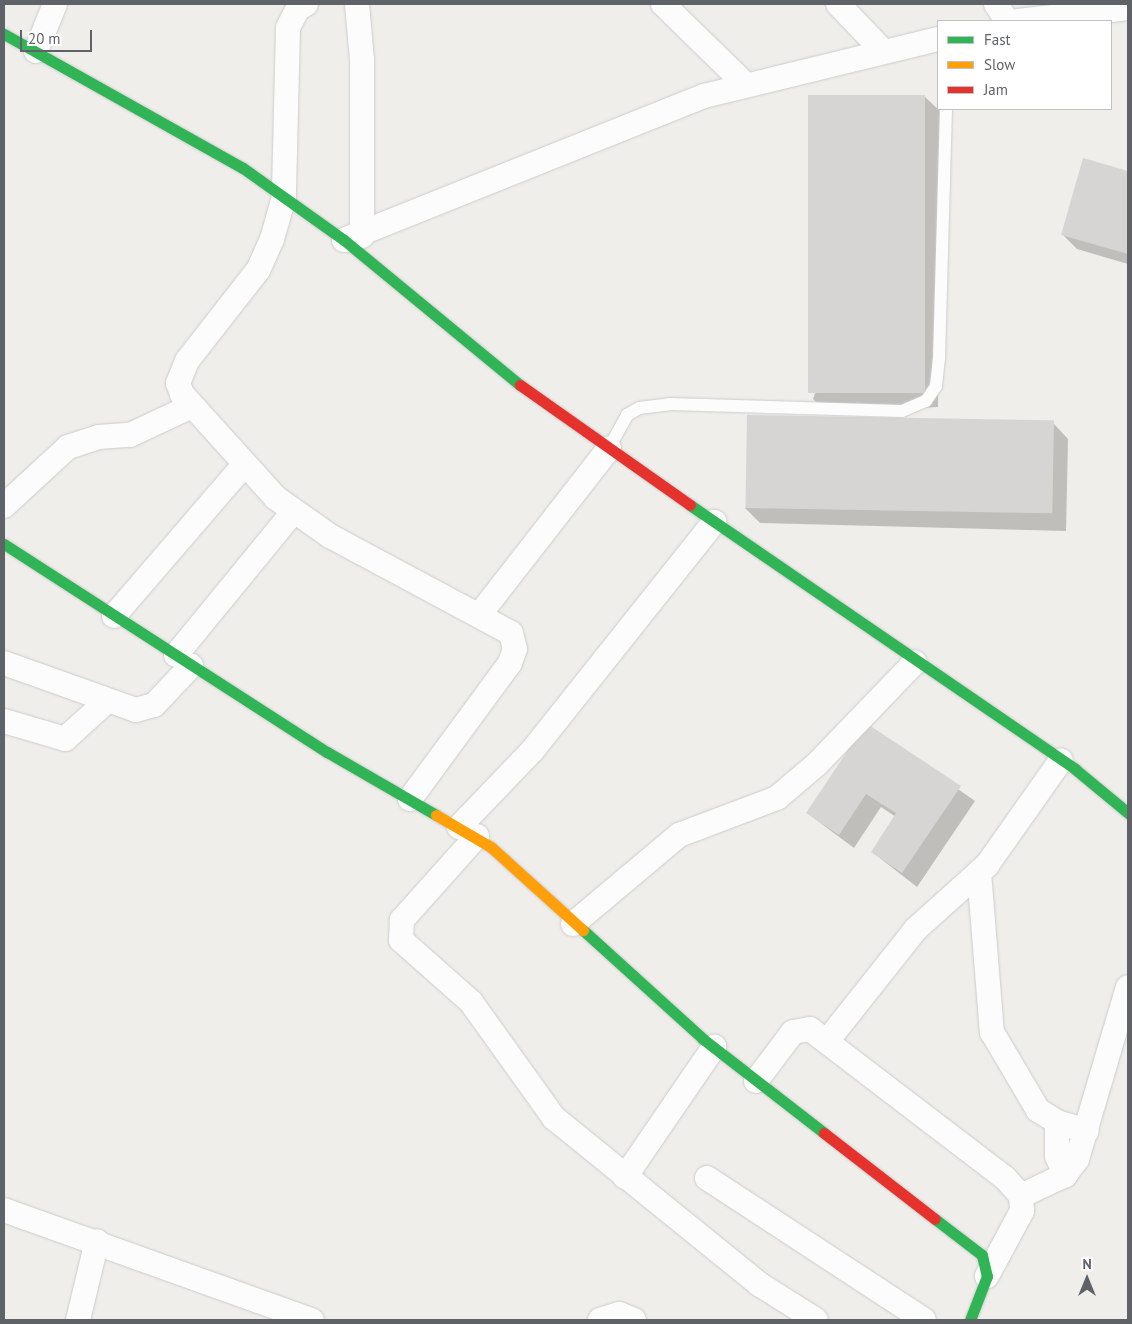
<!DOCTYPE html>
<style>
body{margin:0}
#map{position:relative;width:1132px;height:1324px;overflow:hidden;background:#efeeea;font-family:"PT Sans",sans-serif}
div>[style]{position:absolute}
.shadow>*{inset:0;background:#0003}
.building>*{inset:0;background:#d6d5d3;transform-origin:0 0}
.roads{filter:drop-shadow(0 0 1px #cbcccc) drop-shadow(0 0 1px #cbcccc)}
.lane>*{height:12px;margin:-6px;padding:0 6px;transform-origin:6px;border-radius:6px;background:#fdfcfc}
.street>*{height:24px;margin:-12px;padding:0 12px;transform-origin:12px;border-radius:12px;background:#fdfcfc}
.fast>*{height:11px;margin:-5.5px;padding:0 5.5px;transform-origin:5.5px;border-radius:5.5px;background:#30b455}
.slow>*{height:11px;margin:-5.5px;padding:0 5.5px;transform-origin:5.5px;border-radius:5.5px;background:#ff9f0a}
.jam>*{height:11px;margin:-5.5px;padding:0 5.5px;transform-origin:5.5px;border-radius:5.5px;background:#e5322d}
span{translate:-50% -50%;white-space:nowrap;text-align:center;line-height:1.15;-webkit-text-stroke:5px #fff;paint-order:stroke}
.frame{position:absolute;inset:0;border:5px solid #5f6368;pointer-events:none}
.legend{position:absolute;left:937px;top:20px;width:175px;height:90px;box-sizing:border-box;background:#fff;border:1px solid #bfc1c3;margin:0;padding:6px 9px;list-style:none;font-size:15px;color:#5f6368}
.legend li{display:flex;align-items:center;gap:10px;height:25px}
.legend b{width:25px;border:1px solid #bfc1c3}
.north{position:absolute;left:1062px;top:1254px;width:50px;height:50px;-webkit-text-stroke:4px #fff;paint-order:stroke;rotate:0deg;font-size:14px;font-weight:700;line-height:20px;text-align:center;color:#5f6368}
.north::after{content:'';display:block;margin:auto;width:18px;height:22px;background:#5f6368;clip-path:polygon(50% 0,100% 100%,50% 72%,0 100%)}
.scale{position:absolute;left:20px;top:30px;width:72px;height:22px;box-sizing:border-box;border:2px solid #5f6368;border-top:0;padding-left:6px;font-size:15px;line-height:18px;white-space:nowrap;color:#5f6368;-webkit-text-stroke:4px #fff;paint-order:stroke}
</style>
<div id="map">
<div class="shadow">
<div style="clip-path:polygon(925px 97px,940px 111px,938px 407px,827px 413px,813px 399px)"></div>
<div style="clip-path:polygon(1084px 160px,1128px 172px,1128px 264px,1077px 249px,1063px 235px)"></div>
<div style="clip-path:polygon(1054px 424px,1068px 439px,1066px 531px,760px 523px,745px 508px)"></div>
<div style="clip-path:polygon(866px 725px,975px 801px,917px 887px,872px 852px,896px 817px,881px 807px,854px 848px,807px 813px)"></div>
</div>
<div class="building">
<div style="left:925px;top:95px;width:298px;height:117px;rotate:90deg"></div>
<div style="clip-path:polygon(1083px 158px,1128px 171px,1128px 254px,1061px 235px)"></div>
<div style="left:747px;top:415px;width:307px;height:93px;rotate:1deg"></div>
<div style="clip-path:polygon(866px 723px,961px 786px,902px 873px,871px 852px,896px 813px,866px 794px,839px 835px,806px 813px)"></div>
</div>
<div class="roads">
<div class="lane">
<div style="left:609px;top:448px;width:38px;rotate:-61deg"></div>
<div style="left:627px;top:415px;width:14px;rotate:-30deg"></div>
<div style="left:639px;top:408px;width:31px;rotate:-7deg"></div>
<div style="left:670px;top:404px;width:232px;rotate:1.7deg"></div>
<div style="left:902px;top:411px;width:26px;rotate:-23deg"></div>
<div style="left:926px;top:401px;width:18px;rotate:-56deg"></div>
<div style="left:936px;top:386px;width:27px;rotate:-84deg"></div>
<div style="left:939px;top:359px;width:250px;rotate:-88.4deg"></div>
</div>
<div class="street">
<div style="left:306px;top:4px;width:9px;rotate:153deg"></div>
<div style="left:298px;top:8px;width:22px;rotate:117deg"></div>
<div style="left:288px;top:28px;width:169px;rotate:91.4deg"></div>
<div style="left:284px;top:197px;width:44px;rotate:105.9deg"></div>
<div style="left:272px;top:239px;width:34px;rotate:114deg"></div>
<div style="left:258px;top:270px;width:115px;rotate:128deg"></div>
<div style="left:187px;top:361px;width:24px;rotate:112deg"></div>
<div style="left:178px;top:383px;width:12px;rotate:70deg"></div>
<div style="left:182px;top:394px;width:140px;rotate:47.9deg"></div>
<div style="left:276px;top:498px;width:66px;rotate:35.1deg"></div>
<div style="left:330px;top:536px;width:205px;rotate:28.2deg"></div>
<div style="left:511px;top:633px;width:16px;rotate:76deg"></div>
<div style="left:515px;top:649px;width:15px;rotate:110deg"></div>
<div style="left:510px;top:663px;width:169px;rotate:126.3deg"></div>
<div style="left:357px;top:4px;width:56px;rotate:84.9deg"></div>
<div style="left:362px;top:60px;width:176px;rotate:90deg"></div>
<div style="left:663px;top:4px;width:115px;rotate:44.3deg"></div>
<div style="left:838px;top:4px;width:65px;rotate:46.2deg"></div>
<div style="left:996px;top:4px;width:20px;rotate:57deg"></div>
<div style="left:1018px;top:21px;width:111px;rotate:-6.7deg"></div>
<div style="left:36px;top:51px;width:51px;rotate:-68deg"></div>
<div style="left:344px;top:240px;width:388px;rotate:-21.8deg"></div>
<div style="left:704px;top:96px;width:241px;rotate:-13.7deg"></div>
<div style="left:4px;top:506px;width:87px;rotate:-42.7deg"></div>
<div style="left:68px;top:447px;width:32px;rotate:-18deg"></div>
<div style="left:98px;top:437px;width:32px;rotate:-4deg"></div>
<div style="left:130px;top:435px;width:68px;rotate:-25.1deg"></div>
<div style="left:480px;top:614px;width:210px;rotate:-52.1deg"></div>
<div style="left:114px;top:616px;width:199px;rotate:-49.3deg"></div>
<div style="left:176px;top:655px;width:186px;rotate:-50.7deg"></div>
<div style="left:4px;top:663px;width:140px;rotate:19.6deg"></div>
<div style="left:136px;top:710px;width:19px;rotate:-16deg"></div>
<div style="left:154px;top:705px;width:54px;rotate:-46.5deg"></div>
<div style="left:4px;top:721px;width:64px;rotate:16.4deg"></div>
<div style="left:65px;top:739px;width:55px;rotate:-42.1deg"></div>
<div style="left:459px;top:827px;width:105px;rotate:-46.2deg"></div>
<div style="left:532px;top:751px;width:293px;rotate:-51.5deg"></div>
<div style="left:477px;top:836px;width:113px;rotate:131.8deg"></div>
<div style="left:402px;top:920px;width:20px;rotate:93deg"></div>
<div style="left:401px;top:940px;width:94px;rotate:41.5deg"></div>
<div style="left:471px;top:1002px;width:143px;rotate:54.4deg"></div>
<div style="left:554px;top:1118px;width:264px;rotate:39deg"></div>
<div style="left:759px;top:1284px;width:67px;rotate:32.3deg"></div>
<div style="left:979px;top:872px;width:161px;rotate:85.4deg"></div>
<div style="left:992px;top:1032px;width:91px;rotate:59.5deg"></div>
<div style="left:1038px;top:1110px;width:22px;rotate:32deg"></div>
<div style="left:1057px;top:1122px;width:31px;rotate:17deg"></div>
<div style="left:573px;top:924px;width:138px;rotate:-40deg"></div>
<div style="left:679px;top:835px;width:105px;rotate:-20.7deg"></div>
<div style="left:777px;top:798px;width:52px;rotate:-40.4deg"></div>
<div style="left:817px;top:764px;width:141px;rotate:-46.1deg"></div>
<div style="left:828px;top:1040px;width:142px;rotate:-51.6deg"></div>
<div style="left:916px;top:929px;width:96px;rotate:-42deg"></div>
<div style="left:987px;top:865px;width:128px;rotate:-54.8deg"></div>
<div style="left:756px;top:1081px;width:61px;rotate:-52.9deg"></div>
<div style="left:793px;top:1032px;width:17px;rotate:-10deg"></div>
<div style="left:810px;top:1029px;width:245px;rotate:37.4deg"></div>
<div style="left:1005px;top:1178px;width:24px;rotate:48deg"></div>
<div style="left:1021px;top:1196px;width:15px;rotate:86deg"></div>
<div style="left:1022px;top:1211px;width:74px;rotate:118.3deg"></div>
<div style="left:1057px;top:1122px;width:34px;rotate:90deg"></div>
<div style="left:1057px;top:1156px;width:21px;rotate:67deg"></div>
<div style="left:625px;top:1177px;width:158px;rotate:-55.6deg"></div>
<div style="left:707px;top:1178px;width:259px;rotate:33.2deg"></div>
<div style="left:1021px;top:1196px;width:49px;rotate:-25.5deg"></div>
<div style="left:1065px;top:1175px;width:20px;rotate:-53deg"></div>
<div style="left:1077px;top:1159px;width:179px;rotate:-73.5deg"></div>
<div style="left:4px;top:1210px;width:327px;rotate:19.7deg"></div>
<div style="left:78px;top:1320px;width:81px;rotate:-76.5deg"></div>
<div style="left:600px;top:1320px;width:20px;rotate:-18deg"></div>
<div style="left:619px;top:1314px;width:16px;rotate:22deg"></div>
</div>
<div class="fast">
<div style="left:4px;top:34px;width:274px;rotate:29.3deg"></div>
<div style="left:243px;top:168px;width:124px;rotate:35.5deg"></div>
<div style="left:344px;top:240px;width:228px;rotate:39.5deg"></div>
<div style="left:690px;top:505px;width:467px;rotate:34.4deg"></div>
<div style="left:1075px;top:769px;width:69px;rotate:39.7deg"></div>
<div style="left:4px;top:544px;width:384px;rotate:32.8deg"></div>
<div style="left:327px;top:752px;width:126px;rotate:30deg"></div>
<div style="left:583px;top:930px;width:162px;rotate:42.2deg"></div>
<div style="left:703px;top:1039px;width:153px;rotate:37.8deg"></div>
<div style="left:935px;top:1219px;width:59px;rotate:37.5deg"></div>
<div style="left:982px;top:1255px;width:22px;rotate:77deg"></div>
<div style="left:987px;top:1276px;width:47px;rotate:111.1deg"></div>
</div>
<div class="slow">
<div style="left:436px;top:815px;width:64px;rotate:30.2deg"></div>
<div style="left:491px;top:847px;width:124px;rotate:42.1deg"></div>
</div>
<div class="jam">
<div style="left:520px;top:385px;width:208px;rotate:35.2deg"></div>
<div style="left:824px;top:1133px;width:140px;rotate:37.8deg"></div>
</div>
</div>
<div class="frame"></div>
<ul class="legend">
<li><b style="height:6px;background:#30b455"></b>Fast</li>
<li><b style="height:6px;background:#ff9f0a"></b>Slow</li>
<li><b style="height:6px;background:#e5322d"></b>Jam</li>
</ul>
<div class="north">N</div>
<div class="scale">20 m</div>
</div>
